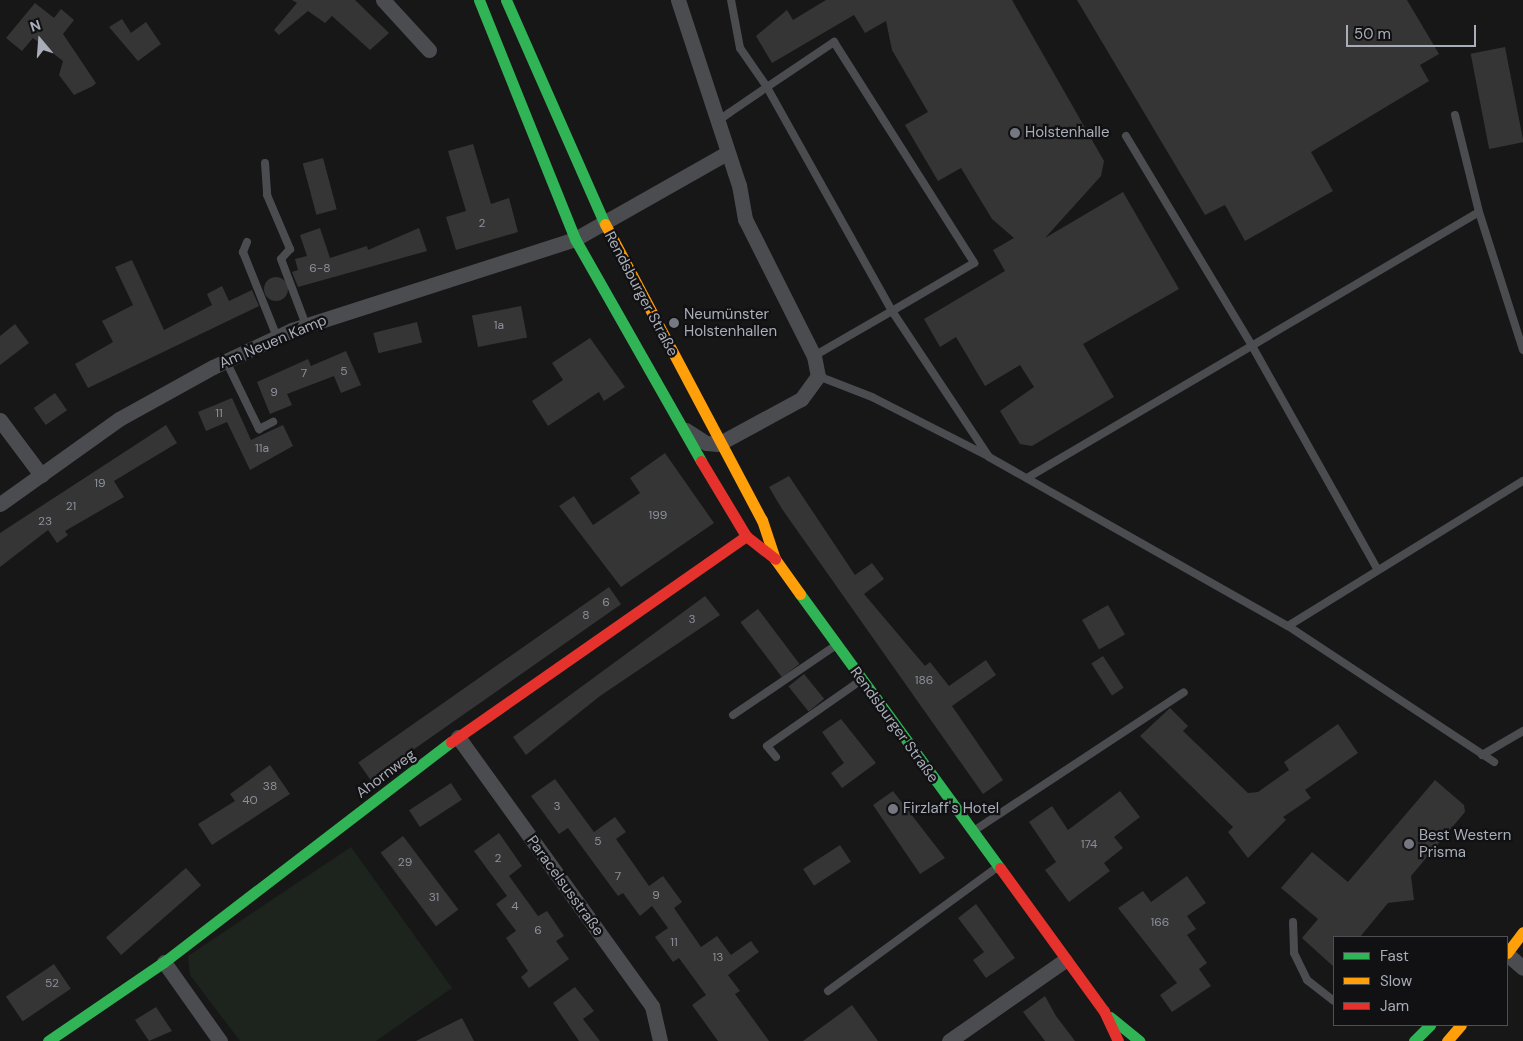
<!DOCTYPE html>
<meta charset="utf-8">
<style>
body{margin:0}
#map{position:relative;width:1523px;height:1041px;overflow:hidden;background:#171717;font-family:"DM Sans",sans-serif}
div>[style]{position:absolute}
.green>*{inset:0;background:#1d241e}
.building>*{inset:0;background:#353536;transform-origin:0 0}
.round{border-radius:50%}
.lane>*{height:8px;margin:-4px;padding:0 4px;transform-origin:4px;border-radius:4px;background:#4b4c50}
.street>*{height:15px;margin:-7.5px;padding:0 7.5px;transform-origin:7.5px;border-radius:7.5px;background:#4b4c50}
.fast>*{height:11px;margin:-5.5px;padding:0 5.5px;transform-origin:5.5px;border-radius:5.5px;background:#30b455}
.slow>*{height:11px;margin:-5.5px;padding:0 5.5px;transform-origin:5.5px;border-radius:5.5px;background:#ff9f0a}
.jam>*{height:11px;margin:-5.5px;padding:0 5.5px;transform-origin:5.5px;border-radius:5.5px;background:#e5322d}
.dots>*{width:14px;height:14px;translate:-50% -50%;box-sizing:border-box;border:2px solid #111113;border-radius:50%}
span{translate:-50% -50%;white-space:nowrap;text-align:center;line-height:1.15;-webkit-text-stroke:4.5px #111113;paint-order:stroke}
.number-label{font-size:12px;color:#8b8f98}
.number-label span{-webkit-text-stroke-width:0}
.poi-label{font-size:15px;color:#a8adb8}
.left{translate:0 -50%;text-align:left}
.street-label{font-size:15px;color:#a8adb8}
.legend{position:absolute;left:1333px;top:936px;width:175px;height:90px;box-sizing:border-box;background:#111113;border:1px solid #4d4f55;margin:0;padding:6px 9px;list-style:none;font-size:15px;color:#a8adb8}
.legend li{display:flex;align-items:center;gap:10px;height:25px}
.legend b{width:25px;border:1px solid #4d4f55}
.north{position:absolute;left:15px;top:15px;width:50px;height:50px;-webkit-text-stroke:4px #111113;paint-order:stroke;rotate:342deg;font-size:14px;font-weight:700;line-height:20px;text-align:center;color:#a8adb8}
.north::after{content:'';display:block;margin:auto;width:18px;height:22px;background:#a8adb8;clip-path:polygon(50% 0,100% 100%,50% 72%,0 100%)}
.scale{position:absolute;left:1346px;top:25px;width:130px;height:22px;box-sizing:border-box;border:2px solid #a8adb8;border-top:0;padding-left:6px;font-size:15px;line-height:18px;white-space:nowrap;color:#a8adb8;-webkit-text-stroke:4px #111113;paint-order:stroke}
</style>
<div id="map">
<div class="green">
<div style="clip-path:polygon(351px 847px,452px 988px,376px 1041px,240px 1041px,190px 975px,188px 956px)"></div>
</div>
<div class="building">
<div style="clip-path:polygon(292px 0,355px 0,389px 33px,370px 50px,332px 16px,325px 23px,308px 11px,279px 35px,274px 30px,297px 3px)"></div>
<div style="clip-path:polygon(826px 0,1012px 0,1104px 161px,1101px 176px,1045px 238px,1123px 192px,1179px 289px,1083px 344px,1114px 397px,1032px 446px,1020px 444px,1000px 411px,1034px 387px,1020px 365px,985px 386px,956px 337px,940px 347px,924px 319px,1005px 271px,993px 250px,1014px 238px,992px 219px,961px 168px,938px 181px,905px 125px,928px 112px,892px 50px,886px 21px,865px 33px,854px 15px,772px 63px,756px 36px,787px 10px,793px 20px)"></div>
<div style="clip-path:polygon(1077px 0,1407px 0,1439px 54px,1420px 65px,1429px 81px,1311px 152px,1333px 191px,1245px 241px,1225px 205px,1205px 215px)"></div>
<div style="clip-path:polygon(35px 3px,54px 18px,61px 9px,74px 20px,63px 34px,96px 83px,93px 86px,74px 95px,59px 75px,63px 61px,33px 38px,22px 51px,6px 38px)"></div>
<div style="clip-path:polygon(122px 19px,131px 33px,124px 38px,146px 22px,161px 44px,138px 61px,109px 27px)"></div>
<div style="left:1505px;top:47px;width:97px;height:35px;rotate:79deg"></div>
<div style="clip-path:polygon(473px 144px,491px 204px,509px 198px,518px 232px,456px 250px,446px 217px,466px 211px,448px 151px)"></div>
<div style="left:323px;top:158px;width:53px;height:21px;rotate:75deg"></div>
<div style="clip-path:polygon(320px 228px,330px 258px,367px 246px,368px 250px,419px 228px,427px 251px,298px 287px,292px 272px,298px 270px,295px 259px,307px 256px,300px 235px)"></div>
<div style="clip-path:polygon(132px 260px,164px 330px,212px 305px,207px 294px,222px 286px,229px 301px,252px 290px,259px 306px,88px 388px,75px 364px,113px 342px,102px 321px,133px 305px,115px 267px)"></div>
<div class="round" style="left:264px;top:277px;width:24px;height:24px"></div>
<div style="left:521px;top:306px;width:32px;height:50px;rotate:79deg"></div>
<div style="left:417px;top:322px;width:21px;height:45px;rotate:76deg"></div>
<div style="clip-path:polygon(15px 324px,29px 343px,0 365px,0 336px)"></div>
<div style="clip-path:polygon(590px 338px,625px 387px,604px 401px,599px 392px,548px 426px,532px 401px,563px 380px,552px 363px)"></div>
<div style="clip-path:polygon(346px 351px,361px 385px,341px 393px,334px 376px,287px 394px,292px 405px,270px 414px,257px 382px,308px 359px,311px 366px)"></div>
<div style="left:55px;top:393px;width:21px;height:26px;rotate:55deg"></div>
<div style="clip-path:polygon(232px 398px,251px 440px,283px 425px,293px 446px,250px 470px,227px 422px,206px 431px,198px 412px)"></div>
<div style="clip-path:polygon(166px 425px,177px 443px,114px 481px,124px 497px,65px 531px,68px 535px,57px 543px,48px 530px,0 567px,0 533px)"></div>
<div style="clip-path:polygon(665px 453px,714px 523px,621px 587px,559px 506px,574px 496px,593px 525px,640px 493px,630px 478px)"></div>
<div style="clip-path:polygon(789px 476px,855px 575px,872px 563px,884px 579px,864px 594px,925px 666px,930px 662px,949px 686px,986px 660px,996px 675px,952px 706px,1003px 780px,983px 794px,782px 509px,769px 487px)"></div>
<div style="left:609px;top:587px;width:21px;height:306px;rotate:55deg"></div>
<div style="clip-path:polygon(705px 596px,720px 615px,600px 696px,526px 755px,513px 737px)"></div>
<div style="left:1108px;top:605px;width:34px;height:30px;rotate:60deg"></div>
<div style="left:758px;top:609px;width:69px;height:22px;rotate:53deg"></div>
<div style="left:1103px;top:656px;width:38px;height:14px;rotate:57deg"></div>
<div style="left:804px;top:674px;width:32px;height:20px;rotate:51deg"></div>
<div style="clip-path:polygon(1170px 708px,1188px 726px,1183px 731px,1248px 793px,1258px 792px,1289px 770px,1284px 762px,1338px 724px,1358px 753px,1305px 790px,1311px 798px,1283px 817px,1286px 820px,1248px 858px,1228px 832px,1233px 827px,1140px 736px)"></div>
<div style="clip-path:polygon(841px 719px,876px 763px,842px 788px,831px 773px,844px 763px,822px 732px)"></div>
<div style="clip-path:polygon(270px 765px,290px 794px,212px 845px,198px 824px,235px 801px,230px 794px)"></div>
<div style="clip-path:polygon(555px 779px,594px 832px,615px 817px,626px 832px,616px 839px,649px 886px,663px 876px,682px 902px,674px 908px,701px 947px,717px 936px,731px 955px,751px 941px,759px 952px,728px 975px,740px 991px,735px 994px,769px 1041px,718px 1041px,692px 1005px,706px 995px,679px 958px,673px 962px,655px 937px,668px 928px,652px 906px,640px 916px,623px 893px,618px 896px,568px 828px,559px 834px,531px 796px)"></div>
<div style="clip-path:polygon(1435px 780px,1464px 805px,1465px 812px,1411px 876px,1414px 900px,1388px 903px,1360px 937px,1334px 937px,1334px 967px,1302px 938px,1318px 919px,1281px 888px,1312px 852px,1348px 882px)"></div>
<div style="left:451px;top:783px;width:20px;height:50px;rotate:57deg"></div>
<div style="clip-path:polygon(893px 791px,945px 858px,920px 874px,873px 805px)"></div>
<div style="clip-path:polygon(1120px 791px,1140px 817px,1114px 837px,1123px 848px,1104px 863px,1110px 871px,1069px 902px,1045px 870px,1056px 862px,1029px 822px,1052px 806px,1068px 830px)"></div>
<div style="clip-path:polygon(499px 833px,522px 866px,509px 876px,538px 916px,547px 911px,564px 936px,556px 941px,569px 959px,529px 988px,521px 977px,528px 971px,506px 938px,516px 931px,496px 904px,507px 896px,474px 851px)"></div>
<div style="left:403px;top:836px;width:92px;height:28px;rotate:53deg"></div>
<div style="left:840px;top:845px;width:20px;height:44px;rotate:57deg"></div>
<div style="left:186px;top:868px;width:23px;height:106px;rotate:49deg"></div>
<div style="clip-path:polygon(1187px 876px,1206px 903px,1187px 916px,1196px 929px,1187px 935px,1207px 963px,1199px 969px,1211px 986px,1172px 1012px,1160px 995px,1177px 983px,1118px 908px,1143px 891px,1151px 902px)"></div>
<div style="clip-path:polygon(976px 904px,1015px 958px,986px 978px,973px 960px,984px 952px,958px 918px)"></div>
<div style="left:54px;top:964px;width:30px;height:58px;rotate:56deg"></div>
<div style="clip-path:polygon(575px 987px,594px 1011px,583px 1019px,600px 1041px,579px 1041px,553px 1003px)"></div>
<div style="clip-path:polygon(1045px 996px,1056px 1016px,1075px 1041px,1045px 1041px,1023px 1012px)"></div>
<div style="clip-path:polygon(852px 1005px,878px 1041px,803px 1041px)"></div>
<div style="clip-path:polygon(156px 1007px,172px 1031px,149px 1041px,135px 1020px)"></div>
<div style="clip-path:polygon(462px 1018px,474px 1041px,416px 1041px)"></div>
</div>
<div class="lane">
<div style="left:1455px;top:115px;width:100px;rotate:76.1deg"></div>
<div style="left:1479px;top:212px;width:145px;rotate:72.3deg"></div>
<div style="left:718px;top:121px;width:14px;rotate:-36deg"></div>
<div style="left:729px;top:113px;width:46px;rotate:-34.4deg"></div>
<div style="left:767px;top:87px;width:81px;rotate:-33.9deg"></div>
<div style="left:834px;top:42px;width:262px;rotate:57.6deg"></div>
<div style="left:974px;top:263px;width:95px;rotate:149.7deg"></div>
<div style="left:892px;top:311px;width:257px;rotate:-119.2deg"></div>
<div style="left:767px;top:87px;width:47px;rotate:-124.7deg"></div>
<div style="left:740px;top:48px;width:49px;rotate:-100.6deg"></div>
<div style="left:1126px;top:136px;width:243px;rotate:59deg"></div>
<div style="left:1251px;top:344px;width:259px;rotate:60.7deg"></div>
<div style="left:265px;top:163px;width:32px;rotate:86deg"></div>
<div style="left:267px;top:195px;width:59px;rotate:66.9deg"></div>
<div style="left:290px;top:249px;width:13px;rotate:132deg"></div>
<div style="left:281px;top:259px;width:71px;rotate:69.3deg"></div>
<div style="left:247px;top:242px;width:11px;rotate:112deg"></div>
<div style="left:243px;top:252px;width:92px;rotate:68.2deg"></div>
<div style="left:814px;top:356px;width:90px;rotate:-30deg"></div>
<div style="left:892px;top:311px;width:175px;rotate:56.4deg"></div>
<div style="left:989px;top:457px;width:343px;rotate:29.5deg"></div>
<div style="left:1288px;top:626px;width:247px;rotate:33.4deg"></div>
<div style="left:226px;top:361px;width:76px;rotate:64.1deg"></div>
<div style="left:259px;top:429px;width:16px;rotate:-27deg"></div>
<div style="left:818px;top:376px;width:58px;rotate:21.3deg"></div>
<div style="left:872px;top:397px;width:130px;rotate:27deg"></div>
<div style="left:1027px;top:478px;width:524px;rotate:-30.48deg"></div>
<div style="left:1288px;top:626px;width:276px;rotate:-31.7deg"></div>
<div style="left:733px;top:715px;width:123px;rotate:-34.1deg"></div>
<div style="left:1482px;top:755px;width:48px;rotate:-30.3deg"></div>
<div style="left:776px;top:757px;width:14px;rotate:-129deg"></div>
<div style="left:767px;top:746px;width:113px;rotate:-35deg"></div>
<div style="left:975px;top:830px;width:250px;rotate:-33.4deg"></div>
<div style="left:1293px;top:922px;width:31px;rotate:88deg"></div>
<div style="left:1294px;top:953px;width:30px;rotate:64deg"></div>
<div style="left:1307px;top:980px;width:34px;rotate:38deg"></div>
<div style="left:828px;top:991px;width:208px;rotate:-36.2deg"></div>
</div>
<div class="street">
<div style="left:383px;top:0;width:68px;rotate:47.4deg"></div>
<div style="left:678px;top:0;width:195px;rotate:71.8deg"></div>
<div style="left:739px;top:185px;width:35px;rotate:80deg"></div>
<div style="left:745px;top:219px;width:153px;rotate:63.3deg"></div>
<div style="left:814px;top:356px;width:20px;rotate:79deg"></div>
<div style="left:818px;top:376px;width:29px;rotate:126deg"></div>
<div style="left:801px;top:399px;width:94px;rotate:151.5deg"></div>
<div style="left:718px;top:444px;width:12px;rotate:-175deg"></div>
<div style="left:706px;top:443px;width:24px;rotate:-147deg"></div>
<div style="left:0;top:420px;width:69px;rotate:53.3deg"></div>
<div style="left:0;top:504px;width:146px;rotate:-35.5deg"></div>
<div style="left:119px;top:419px;width:107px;rotate:-29deg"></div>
<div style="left:213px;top:367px;width:87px;rotate:-25.1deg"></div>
<div style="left:292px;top:330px;width:297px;rotate:-17.8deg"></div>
<div style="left:575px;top:239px;width:175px;rotate:-29.5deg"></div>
<div style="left:458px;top:737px;width:332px;rotate:54.2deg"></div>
<div style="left:652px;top:1006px;width:36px;rotate:77deg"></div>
<div style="left:1507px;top:954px;width:21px;rotate:41deg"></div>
<div style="left:164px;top:962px;width:97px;rotate:54.7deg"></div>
<div style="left:949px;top:1041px;width:141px;rotate:-34.9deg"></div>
</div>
<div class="fast">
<div style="left:479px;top:0;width:258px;rotate:68.1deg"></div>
<div style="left:575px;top:239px;width:255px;rotate:60.4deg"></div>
<div style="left:506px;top:0;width:245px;rotate:66.2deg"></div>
<div style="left:800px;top:594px;width:339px;rotate:53.9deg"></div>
<div style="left:1110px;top:1017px;width:38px;rotate:39deg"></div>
<div style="left:48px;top:1041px;width:140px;rotate:-34.3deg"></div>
<div style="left:164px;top:962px;width:362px;rotate:-37.5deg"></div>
<div style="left:1414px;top:1041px;width:23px;rotate:-45deg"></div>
</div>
<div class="slow">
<div style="left:605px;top:224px;width:335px;rotate:62.1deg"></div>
<div style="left:762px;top:520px;width:41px;rotate:71.6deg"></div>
<div style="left:775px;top:559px;width:43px;rotate:54.5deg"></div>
<div style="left:1507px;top:953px;width:26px;rotate:-53deg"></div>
<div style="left:1447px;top:1041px;width:21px;rotate:-49deg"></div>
</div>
<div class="jam">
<div style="left:701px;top:461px;width:87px;rotate:59deg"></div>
<div style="left:746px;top:536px;width:37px;rotate:38deg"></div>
<div style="left:451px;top:742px;width:360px;rotate:-34.9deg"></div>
<div style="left:1000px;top:868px;width:177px;rotate:54deg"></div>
<div style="left:1104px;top:1011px;width:33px;rotate:65deg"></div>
</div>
<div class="dots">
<div style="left:1015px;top:133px;background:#757880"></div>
<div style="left:674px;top:323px;background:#757880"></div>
<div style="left:893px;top:809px;background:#757880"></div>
<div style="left:1409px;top:844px;background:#757880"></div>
</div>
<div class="number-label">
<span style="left:482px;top:224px">2</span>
<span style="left:320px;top:269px">6-8</span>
<span style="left:499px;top:326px">1a</span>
<span style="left:344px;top:372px">5</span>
<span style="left:304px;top:374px">7</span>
<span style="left:274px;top:393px">9</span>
<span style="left:219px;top:414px">11</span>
<span style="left:262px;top:449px">11a</span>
<span style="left:100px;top:484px">19</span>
<span style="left:71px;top:507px">21</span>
<span style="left:658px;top:516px">199</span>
<span style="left:45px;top:522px">23</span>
<span style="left:606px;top:603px">6</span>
<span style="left:586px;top:616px">8</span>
<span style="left:692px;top:620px">3</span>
<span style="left:924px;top:681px">186</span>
<span style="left:270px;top:787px">38</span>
<span style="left:250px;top:801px">40</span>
<span style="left:557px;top:807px">3</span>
<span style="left:598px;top:842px">5</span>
<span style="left:1089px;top:845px">174</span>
<span style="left:498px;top:859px">2</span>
<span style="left:405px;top:863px">29</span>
<span style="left:618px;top:877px">7</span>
<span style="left:656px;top:896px">9</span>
<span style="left:434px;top:898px">31</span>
<span style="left:515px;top:907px">4</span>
<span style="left:1160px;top:923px">166</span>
<span style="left:538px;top:931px">6</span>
<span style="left:674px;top:943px">11</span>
<span style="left:718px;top:958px">13</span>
<span style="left:52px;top:984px">52</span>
</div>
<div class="poi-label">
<span class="left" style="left:1025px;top:133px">Holstenhalle</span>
<span class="left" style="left:684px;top:323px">Neumünster<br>Holstenhallen</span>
<span class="left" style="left:903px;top:809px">Firzlaff's Hotel</span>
<span class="left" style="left:1419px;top:844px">Best Western<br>Prisma</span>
</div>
<div class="street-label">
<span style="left:641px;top:294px;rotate:62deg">Rendsburger Straße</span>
<span style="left:273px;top:342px;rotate:-23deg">Am Neuen Kamp</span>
<span style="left:894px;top:725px;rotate:54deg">Rendsburger Straße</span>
<span style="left:386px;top:774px;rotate:-37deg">Ahornweg</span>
<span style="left:565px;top:886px;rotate:54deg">Paracelsusstraße</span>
</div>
<ul class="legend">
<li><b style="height:6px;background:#30b455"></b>Fast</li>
<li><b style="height:6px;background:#ff9f0a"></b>Slow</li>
<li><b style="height:6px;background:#e5322d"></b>Jam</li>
</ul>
<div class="north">N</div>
<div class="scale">50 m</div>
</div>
